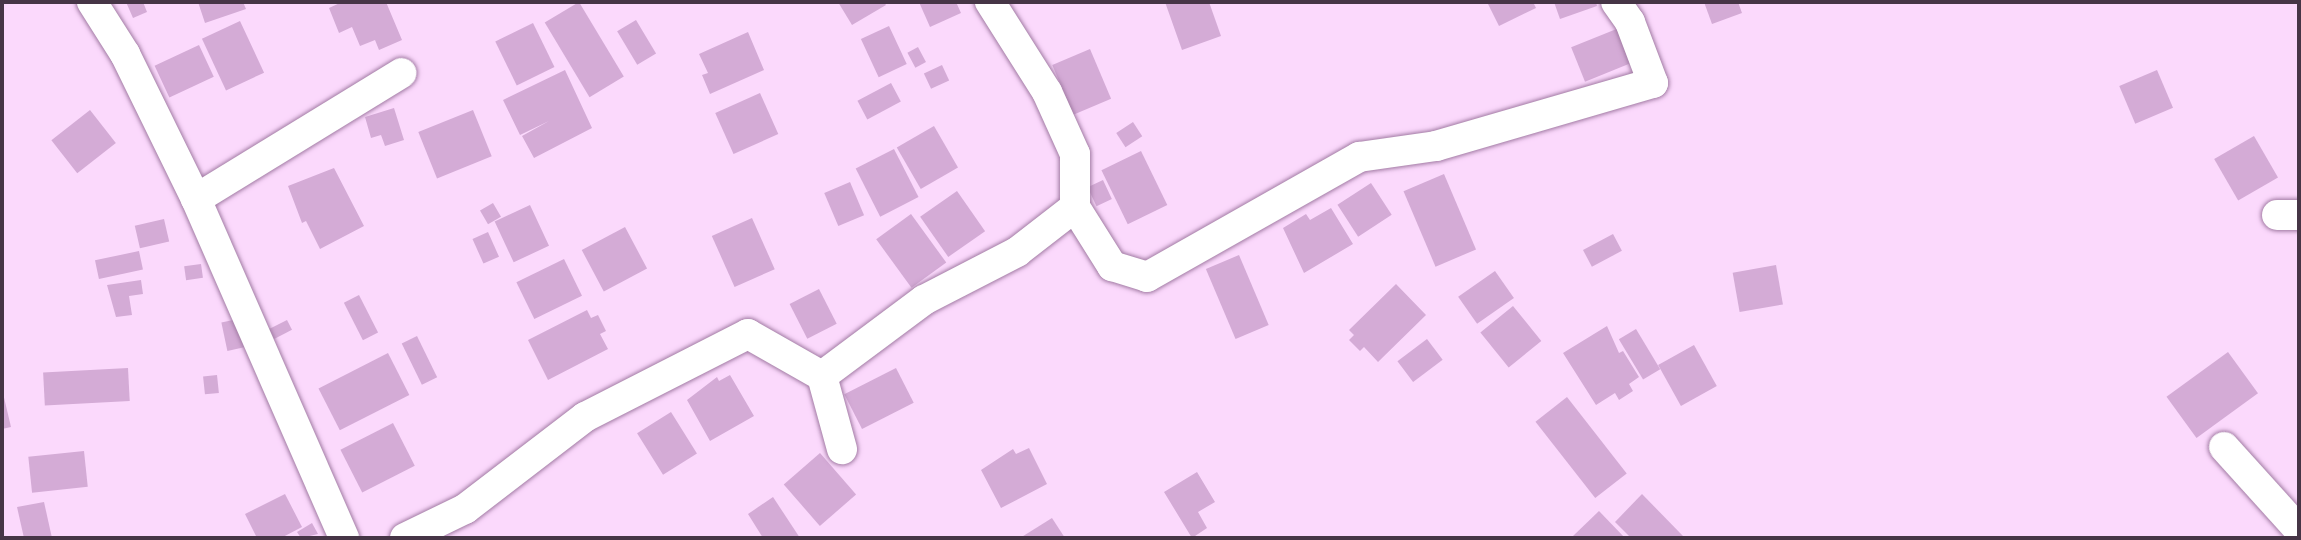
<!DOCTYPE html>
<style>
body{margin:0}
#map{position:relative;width:2301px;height:540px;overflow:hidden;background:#fbd9fc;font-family:Georgia,serif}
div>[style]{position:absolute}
.building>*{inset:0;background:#d4abd6;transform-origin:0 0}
.roads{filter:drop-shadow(0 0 2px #a27ba4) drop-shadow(0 0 2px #a27ba4)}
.minor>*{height:30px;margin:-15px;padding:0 15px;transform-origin:15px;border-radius:15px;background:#fff}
span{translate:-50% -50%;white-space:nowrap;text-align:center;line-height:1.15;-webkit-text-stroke:5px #fbd9fc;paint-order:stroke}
.frame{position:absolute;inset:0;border:4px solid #463546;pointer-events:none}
</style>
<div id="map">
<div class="building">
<div style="clip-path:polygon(126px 2px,143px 2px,147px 12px,133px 18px)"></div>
<div style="clip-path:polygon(198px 2px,243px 2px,246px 9px,205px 23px)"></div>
<div style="clip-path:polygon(342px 2px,386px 2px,402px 40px,379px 50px,375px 40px,360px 46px,352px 27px,339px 33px,329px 8px)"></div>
<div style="left:579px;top:2px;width:87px;height:40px;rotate:59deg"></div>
<div style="clip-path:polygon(838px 2px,884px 2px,886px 5px,852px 25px)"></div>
<div style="clip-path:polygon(919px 2px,956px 2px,961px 13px,930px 27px)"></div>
<div style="clip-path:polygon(1165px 2px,1209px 2px,1221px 36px,1182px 50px)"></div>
<div style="clip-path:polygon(1487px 2px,1533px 2px,1536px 8px,1499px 26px)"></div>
<div style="clip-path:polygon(1554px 2px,1596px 2px,1597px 6px,1560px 19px)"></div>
<div style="clip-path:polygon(1704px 2px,1738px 2px,1742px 13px,1712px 24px)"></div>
<div style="left:636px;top:20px;width:39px;height:22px;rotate:59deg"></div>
<div style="left:240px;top:21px;width:57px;height:42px;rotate:65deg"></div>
<div style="left:533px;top:23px;width:49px;height:42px;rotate:64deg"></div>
<div style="left:889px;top:26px;width:42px;height:31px;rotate:65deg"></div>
<div style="left:1624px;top:26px;width:37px;height:57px;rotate:68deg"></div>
<div style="clip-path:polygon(748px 32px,764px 70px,710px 94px,702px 75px,708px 73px,699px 54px)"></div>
<div style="left:199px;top:45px;width:35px;height:49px;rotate:65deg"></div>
<div style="left:918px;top:47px;width:17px;height:12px;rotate:62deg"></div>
<div style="left:1090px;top:49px;width:54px;height:41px;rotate:67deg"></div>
<div style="left:942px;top:65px;width:17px;height:20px;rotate:65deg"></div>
<div style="clip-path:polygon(565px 70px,592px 128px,534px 158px,522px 136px,549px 121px,520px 135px,503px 100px)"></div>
<div style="left:2157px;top:70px;width:41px;height:41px;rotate:67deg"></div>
<div style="left:891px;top:83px;width:21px;height:38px;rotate:62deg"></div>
<div style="left:760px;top:93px;width:45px;height:49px;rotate:66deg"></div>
<div style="clip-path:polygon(394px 108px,404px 140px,385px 146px,381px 135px,371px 138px,365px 117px)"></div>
<div style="left:90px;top:110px;width:42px;height:49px;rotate:52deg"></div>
<div style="left:473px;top:110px;width:50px;height:59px;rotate:68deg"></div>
<div style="left:1133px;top:122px;width:17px;height:20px;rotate:57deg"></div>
<div style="left:934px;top:126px;width:48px;height:43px;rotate:60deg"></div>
<div style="left:2254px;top:136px;width:48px;height:46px;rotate:60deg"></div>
<div style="left:894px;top:149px;width:54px;height:43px;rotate:63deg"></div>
<div style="left:1141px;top:151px;width:60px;height:44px;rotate:64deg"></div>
<div style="clip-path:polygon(334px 168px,364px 226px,320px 249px,306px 221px,302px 223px,288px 186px)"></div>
<div style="left:1444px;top:174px;width:82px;height:44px;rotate:67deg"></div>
<div style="left:1103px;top:180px;width:21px;height:17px;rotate:65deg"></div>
<div style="left:850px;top:182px;width:36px;height:28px;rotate:67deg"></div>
<div style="left:1371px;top:183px;width:38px;height:40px;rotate:57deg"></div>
<div style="left:957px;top:191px;width:49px;height:45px;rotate:55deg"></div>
<div style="left:493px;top:203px;width:16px;height:15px;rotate:60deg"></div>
<div style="left:530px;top:205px;width:45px;height:39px;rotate:65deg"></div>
<div style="clip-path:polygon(1331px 208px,1353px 244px,1304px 273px,1283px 228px,1306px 214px,1310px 220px)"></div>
<div style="left:911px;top:214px;width:60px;height:43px;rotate:54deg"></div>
<div style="left:752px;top:218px;width:56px;height:44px;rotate:66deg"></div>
<div style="left:164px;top:219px;width:23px;height:30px;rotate:77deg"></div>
<div style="left:625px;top:227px;width:47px;height:49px;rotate:62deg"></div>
<div style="left:488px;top:232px;width:27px;height:17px;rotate:66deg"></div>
<div style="left:1613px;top:234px;width:19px;height:34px;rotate:62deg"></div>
<div style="left:139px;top:251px;width:19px;height:45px;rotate:78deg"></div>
<div style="left:1239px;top:255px;width:76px;height:36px;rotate:67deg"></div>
<div style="left:564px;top:259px;width:41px;height:53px;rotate:64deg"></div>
<div style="left:201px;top:264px;width:14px;height:17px;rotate:82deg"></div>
<div style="left:1776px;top:265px;width:40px;height:44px;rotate:80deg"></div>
<div style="left:1495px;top:271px;width:33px;height:45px;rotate:55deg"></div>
<div style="clip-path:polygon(141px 280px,143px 294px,129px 296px,132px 315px,116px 317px,107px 285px)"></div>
<div style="clip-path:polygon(1396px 284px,1426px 315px,1378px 362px,1364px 347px,1360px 351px,1349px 340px,1354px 335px,1349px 330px)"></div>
<div style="left:819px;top:289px;width:39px;height:33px;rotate:63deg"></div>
<div style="left:359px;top:295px;width:42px;height:17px;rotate:63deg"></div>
<div style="left:1513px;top:306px;width:45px;height:42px;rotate:51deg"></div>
<div style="clip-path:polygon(587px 310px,591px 318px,598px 315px,606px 331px,600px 334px,608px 349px,548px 380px,528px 340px)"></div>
<div style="left:238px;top:319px;width:29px;height:17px;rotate:78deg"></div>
<div style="left:287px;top:320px;width:11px;height:20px;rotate:63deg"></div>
<div style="clip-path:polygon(1607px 326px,1619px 353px,1623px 351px,1639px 377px,1629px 384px,1633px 391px,1619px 400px,1615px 393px,1596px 405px,1563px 353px)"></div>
<div style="left:1636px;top:329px;width:47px;height:20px;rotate:59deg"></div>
<div style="left:417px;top:336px;width:46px;height:17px;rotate:64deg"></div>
<div style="left:1427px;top:339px;width:26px;height:37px;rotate:53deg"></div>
<div style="left:1694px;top:345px;width:47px;height:41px;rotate:61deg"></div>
<div style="left:2228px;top:352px;width:51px;height:76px;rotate:54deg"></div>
<div style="left:388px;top:353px;width:47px;height:78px;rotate:63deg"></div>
<div style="left:128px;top:368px;width:33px;height:85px;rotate:87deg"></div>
<div style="left:896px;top:368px;width:39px;height:58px;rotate:63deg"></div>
<div style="left:217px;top:375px;width:18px;height:14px;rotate:84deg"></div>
<div style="clip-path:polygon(730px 375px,754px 416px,710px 441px,687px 400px,717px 377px,719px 381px)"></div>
<div style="clip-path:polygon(2px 389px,11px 427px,2px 429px)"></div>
<div style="left:1567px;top:397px;width:97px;height:40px;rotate:52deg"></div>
<div style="left:671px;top:412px;width:49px;height:40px;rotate:58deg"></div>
<div style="left:393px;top:423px;width:48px;height:59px;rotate:63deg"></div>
<div style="clip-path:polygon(1029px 448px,1047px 484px,1001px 508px,981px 470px,1013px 449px,1016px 454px)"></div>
<div style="left:84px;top:451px;width:36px;height:56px;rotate:84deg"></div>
<div style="left:820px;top:453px;width:55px;height:48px;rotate:49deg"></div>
<div style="clip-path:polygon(1197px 472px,1215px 502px,1198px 512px,1207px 528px,1192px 538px,1164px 492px)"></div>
<div style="clip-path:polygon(285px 494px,302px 527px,281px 538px,257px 538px,245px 514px)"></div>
<div style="clip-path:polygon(1642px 494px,1683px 536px,1680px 538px,1631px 538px,1615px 522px)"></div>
<div style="clip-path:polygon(773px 497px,800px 538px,763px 538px,748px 514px)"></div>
<div style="clip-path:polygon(44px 502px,52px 538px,24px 538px,17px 507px)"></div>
<div style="clip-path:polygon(1599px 511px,1625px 538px,1573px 536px)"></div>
<div style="clip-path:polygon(1052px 518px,1065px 538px,1020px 538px)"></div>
<div style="clip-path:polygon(312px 523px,318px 534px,301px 538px,297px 532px)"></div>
</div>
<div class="roads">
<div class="minor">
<div style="left:92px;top:2px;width:62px;rotate:57.6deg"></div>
<div style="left:125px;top:54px;width:161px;rotate:63.9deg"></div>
<div style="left:196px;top:199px;width:370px;rotate:66.4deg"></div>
<div style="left:196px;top:199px;width:241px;rotate:-31.5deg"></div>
<div style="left:1075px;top:207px;width:70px;rotate:57.9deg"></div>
<div style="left:1112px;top:266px;width:37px;rotate:17deg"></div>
<div style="left:1147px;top:277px;width:244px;rotate:-29.5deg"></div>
<div style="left:1359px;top:157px;width:78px;rotate:-8.1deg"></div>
<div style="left:1436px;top:146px;width:226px;rotate:-16.2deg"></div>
<div style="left:1653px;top:83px;width:65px;rotate:-110.7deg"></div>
<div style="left:1630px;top:22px;width:24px;rotate:-125deg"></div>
<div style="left:2277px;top:215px;width:22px"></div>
<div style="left:822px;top:376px;width:127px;rotate:-36.7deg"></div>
<div style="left:924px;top:300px;width:105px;rotate:-27.3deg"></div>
<div style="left:1017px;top:252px;width:73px;rotate:-37.8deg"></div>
<div style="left:1075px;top:207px;width:53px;rotate:-90deg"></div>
<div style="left:1075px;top:154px;width:68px;rotate:-114.3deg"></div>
<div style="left:1047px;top:92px;width:107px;rotate:-122.3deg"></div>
<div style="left:2224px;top:447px;width:112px;rotate:47.9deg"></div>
<div style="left:405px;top:538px;width:67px;rotate:-25.8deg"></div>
<div style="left:465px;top:509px;width:151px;rotate:-37.5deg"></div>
<div style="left:585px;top:417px;width:183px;rotate:-27deg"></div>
<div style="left:748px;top:334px;width:85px;rotate:29.6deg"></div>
<div style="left:822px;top:376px;width:76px;rotate:74.7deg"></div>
</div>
</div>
<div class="frame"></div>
</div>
